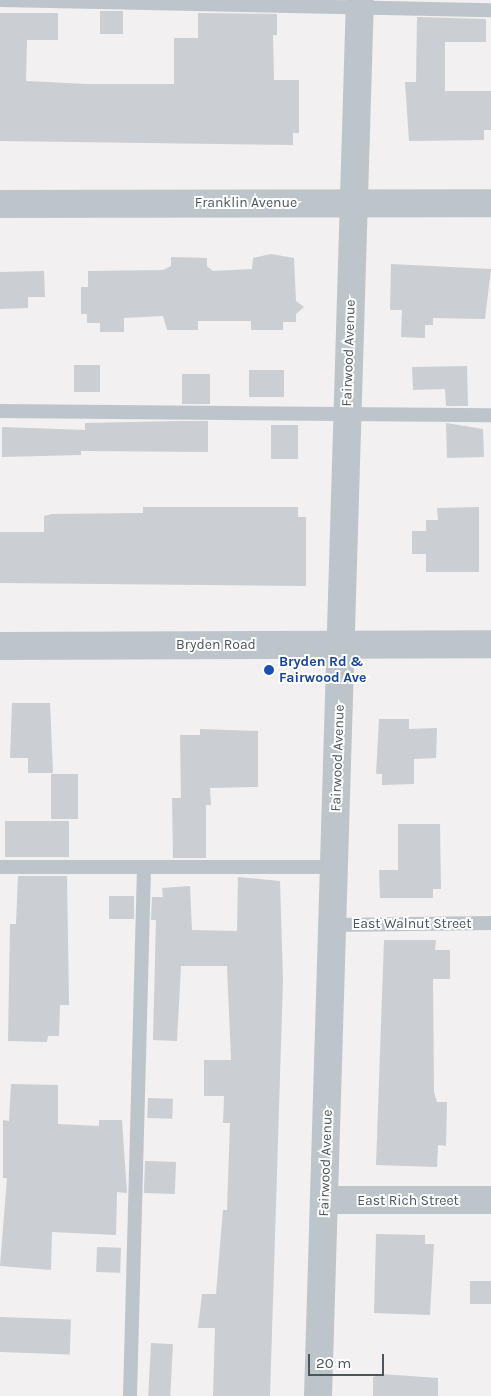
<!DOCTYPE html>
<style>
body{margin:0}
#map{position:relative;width:491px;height:1396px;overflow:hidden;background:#f2f0f0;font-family:Karla,sans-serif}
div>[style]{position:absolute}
.building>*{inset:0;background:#cbced2;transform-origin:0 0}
.lane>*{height:14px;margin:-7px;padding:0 7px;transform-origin:7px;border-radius:7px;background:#bdc5cb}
.street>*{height:28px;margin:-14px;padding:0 14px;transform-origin:14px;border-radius:14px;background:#bdc5cb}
.dots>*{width:14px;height:14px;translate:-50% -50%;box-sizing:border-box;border:2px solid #fff;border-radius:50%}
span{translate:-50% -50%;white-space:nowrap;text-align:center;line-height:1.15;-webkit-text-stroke:4px #fff;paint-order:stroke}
.street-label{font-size:14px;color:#4a555c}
.transit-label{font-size:14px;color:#164399;font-weight:700}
.left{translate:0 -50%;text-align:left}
.scale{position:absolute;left:308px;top:1354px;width:76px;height:22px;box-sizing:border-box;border:2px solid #4a555c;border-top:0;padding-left:6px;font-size:15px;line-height:18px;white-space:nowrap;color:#4a555c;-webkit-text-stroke:4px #fff;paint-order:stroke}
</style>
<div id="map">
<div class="building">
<div style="left:100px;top:11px;width:23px;height:23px"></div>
<div style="clip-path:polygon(0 13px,58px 13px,58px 40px,27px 40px,26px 81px,87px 84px,174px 84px,174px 38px,198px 38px,198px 13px,277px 14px,277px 35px,273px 35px,274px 80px,299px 80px,299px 133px,293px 133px,293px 145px,0 141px)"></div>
<div style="clip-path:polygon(417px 17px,486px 19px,486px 42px,445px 42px,445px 91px,491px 91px,491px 130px,484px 130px,484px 140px,409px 141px,405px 82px,416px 82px)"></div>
<div style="clip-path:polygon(271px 254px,294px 258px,296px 301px,304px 307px,296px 314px,296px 322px,283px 322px,283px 330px,251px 330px,251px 321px,198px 321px,198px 330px,167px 330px,163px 316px,124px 318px,124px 332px,100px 332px,100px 323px,87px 323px,87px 314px,81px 314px,81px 287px,88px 287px,88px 271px,163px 270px,171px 266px,171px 257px,207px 258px,207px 266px,213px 271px,252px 269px,253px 258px)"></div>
<div style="clip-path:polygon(391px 264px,491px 269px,485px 319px,433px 318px,433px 325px,425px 325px,425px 338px,401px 337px,402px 310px,390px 310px)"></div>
<div style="clip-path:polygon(44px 271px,45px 297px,28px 297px,28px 308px,0 309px,0 272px)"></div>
<div style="left:74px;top:365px;width:26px;height:27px"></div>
<div style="clip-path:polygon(467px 366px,468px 406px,446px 406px,445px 389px,413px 390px,412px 367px)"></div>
<div style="left:249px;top:370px;width:35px;height:27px"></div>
<div style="left:182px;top:374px;width:28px;height:30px"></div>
<div style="clip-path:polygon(182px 421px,208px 421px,208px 452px,81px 451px,81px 455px,2px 457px,2px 427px,85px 430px,85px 423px)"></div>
<div style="clip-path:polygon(446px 423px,483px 429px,484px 457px,447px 458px)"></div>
<div style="left:271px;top:425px;width:27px;height:34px"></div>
<div style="clip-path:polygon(143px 507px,298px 507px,298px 517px,306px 517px,306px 586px,0 583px,0 532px,44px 532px,44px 516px,52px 514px,143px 513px)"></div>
<div style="clip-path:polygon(479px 507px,479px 572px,426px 572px,426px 554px,412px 554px,412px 531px,426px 531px,426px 520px,438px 520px,437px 508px)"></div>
<div style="clip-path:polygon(12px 703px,50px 703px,53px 773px,28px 773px,28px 758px,10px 758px)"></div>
<div style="clip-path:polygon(379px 719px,409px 719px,409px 729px,437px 728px,436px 758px,414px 759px,414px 784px,382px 785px,382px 774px,376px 774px)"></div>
<div style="clip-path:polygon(200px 729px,258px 731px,258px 787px,210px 788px,211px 805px,206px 805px,206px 858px,173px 858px,172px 798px,181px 798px,180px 735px,200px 735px)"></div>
<div style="left:51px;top:774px;width:27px;height:45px"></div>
<div style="left:5px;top:821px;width:64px;height:36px"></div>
<div style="clip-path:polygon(398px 824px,440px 824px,441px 889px,433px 889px,433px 898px,380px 898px,379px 870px,398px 870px)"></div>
<div style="clip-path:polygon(18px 876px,67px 876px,69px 1005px,60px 1005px,59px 1036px,48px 1036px,47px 1042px,8px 1041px,10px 924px,16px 924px)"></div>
<div style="clip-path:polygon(238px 877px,280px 881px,283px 980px,270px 1396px,213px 1396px,215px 1328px,198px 1328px,202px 1294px,216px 1294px,223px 1210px,227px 1210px,230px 1123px,223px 1123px,224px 1096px,204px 1096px,204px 1060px,231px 1060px,227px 966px,181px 966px,177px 1041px,153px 1040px,156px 920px,151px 920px,152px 897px,163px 897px,162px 888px,190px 886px,192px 930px,237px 931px)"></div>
<div style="left:109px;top:896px;width:25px;height:23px"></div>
<div style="clip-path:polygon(384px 940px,436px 940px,435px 950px,450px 950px,450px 979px,433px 979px,434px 1092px,437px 1102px,447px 1102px,446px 1146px,438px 1145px,437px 1167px,376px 1165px)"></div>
<div style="clip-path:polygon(11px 1084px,58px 1085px,58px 1124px,99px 1126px,99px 1120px,122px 1120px,127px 1193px,117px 1192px,116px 1235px,52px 1232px,51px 1270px,0 1266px,7px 1178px,3px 1178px,3px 1120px,9px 1121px)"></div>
<div style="left:148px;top:1098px;width:25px;height:20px;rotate:2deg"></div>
<div style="left:145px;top:1161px;width:31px;height:32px;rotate:2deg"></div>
<div style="clip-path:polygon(376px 1234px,425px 1235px,425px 1244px,434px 1244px,430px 1315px,374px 1313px)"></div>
<div style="left:97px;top:1247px;width:24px;height:25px;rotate:2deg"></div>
<div style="left:470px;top:1281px;width:21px;height:23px"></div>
<div style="left:0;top:1317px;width:71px;height:35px;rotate:2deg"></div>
<div style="left:151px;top:1343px;width:22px;height:53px;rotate:3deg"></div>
<div style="clip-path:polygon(382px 1374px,438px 1378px,438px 1396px,373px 1396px,373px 1377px)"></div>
</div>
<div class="lane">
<div style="left:1px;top:0;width:490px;rotate:1.2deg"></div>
<div style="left:0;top:411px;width:491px;rotate:0.5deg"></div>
<div style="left:0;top:867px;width:334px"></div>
<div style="left:332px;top:925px;width:159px;rotate:-0.7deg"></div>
<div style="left:130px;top:1396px;width:528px;rotate:-88.48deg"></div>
</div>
<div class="street">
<div style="left:0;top:204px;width:491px;rotate:-0.1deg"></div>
<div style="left:0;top:646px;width:491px;rotate:-0.2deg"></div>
<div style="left:325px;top:1200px;width:166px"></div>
<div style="left:318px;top:1396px;width:1397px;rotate:-88.28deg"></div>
</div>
<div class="dots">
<div style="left:269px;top:670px;background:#1a4fb4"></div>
</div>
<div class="street-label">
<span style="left:246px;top:203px">Franklin Avenue</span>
<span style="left:349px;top:353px;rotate:-88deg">Fairwood Avenue</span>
<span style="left:216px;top:645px">Bryden Road</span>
<span style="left:338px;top:758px;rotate:-88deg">Fairwood Avenue</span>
<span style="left:412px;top:924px">East Walnut Street</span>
<span style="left:326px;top:1163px;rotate:-88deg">Fairwood Avenue</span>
<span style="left:408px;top:1201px">East Rich Street</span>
</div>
<div class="transit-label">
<span class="left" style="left:279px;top:670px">Bryden Rd &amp;<br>Fairwood Ave</span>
</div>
<div class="scale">20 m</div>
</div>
